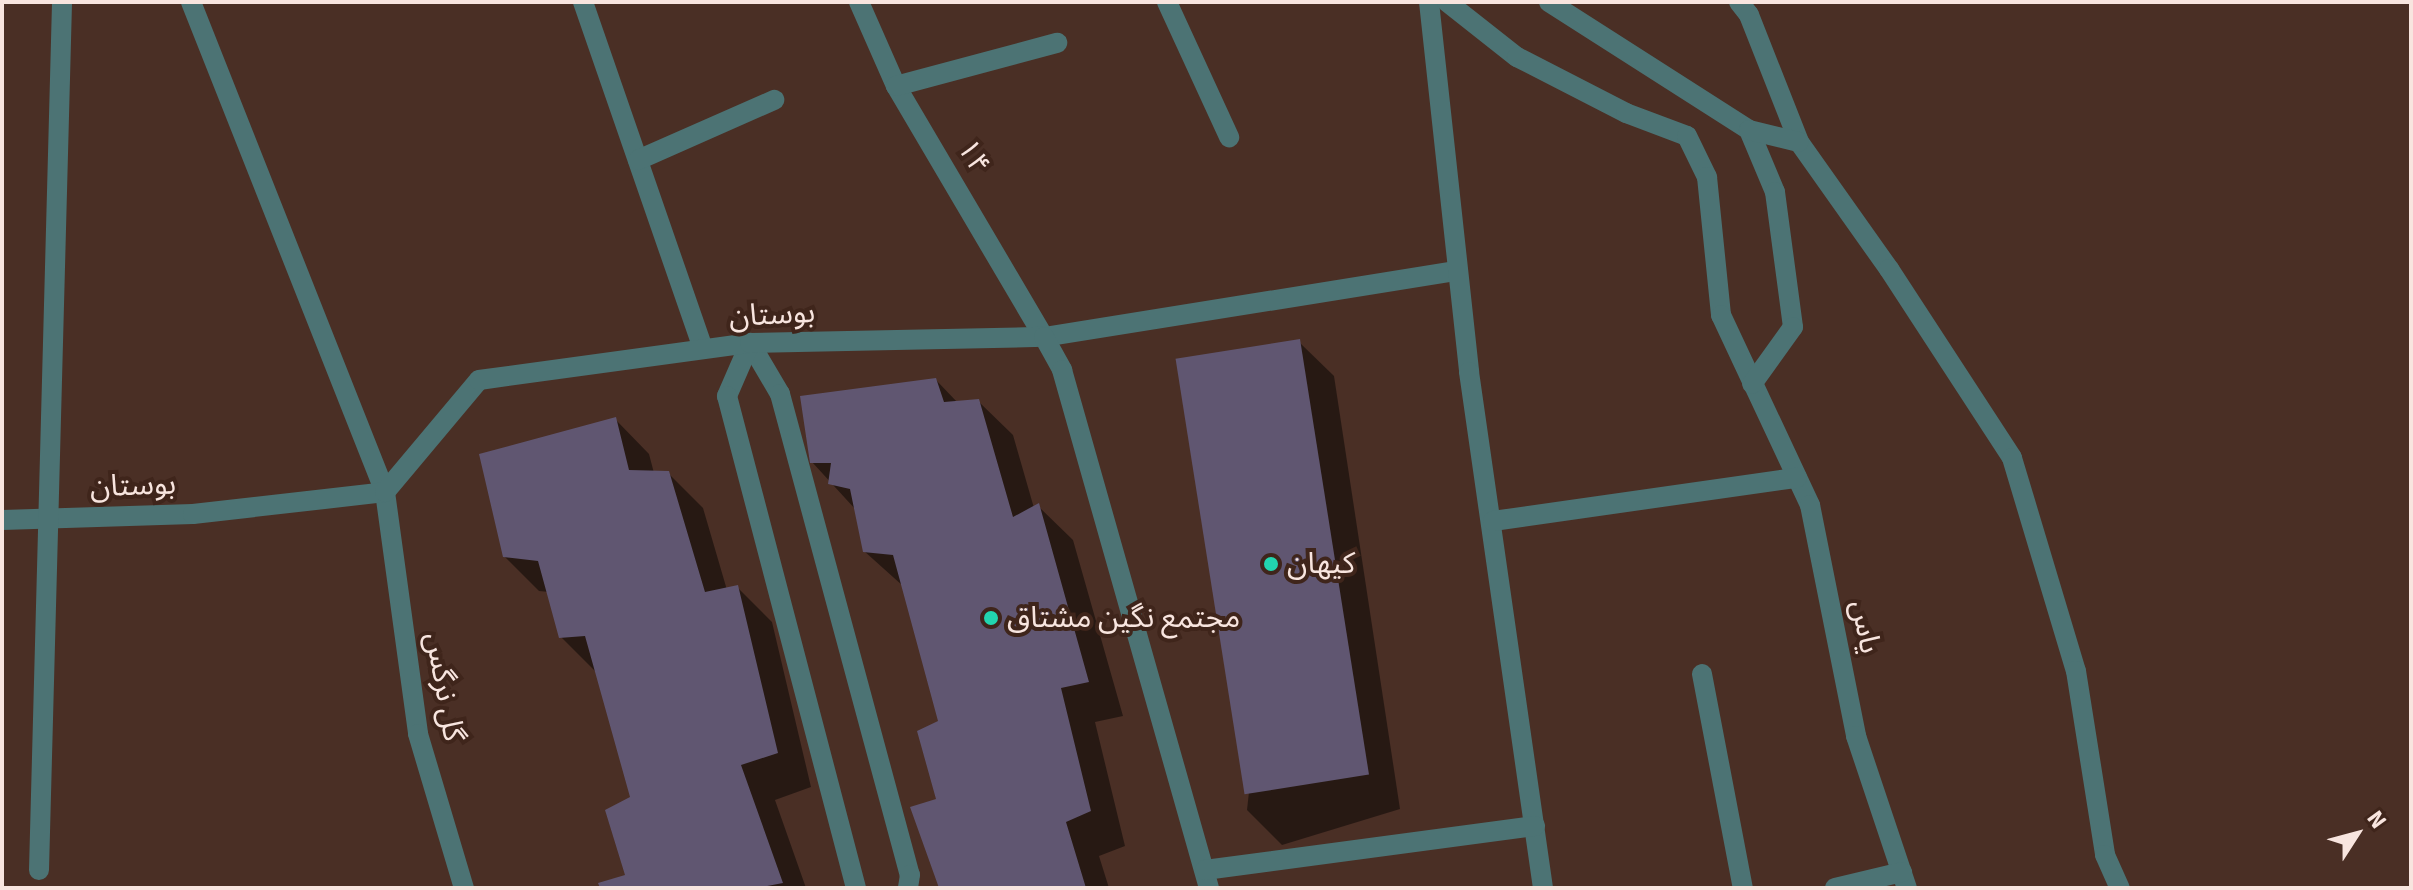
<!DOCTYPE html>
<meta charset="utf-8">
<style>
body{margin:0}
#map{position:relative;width:2413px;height:890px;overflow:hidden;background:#4a2f25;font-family:Signika,"Noto Sans Arabic",sans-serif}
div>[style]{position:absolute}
.shadow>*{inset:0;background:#0007}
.building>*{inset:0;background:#605671;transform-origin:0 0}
.minor>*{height:20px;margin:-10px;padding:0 10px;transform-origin:10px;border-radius:10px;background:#4c7374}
.dots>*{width:22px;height:22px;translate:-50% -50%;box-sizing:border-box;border:4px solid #3f251b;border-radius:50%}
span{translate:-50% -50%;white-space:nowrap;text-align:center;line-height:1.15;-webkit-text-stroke:8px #3f251b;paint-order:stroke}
.street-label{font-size:30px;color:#f8e5df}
.poi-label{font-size:30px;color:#f8e5df}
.left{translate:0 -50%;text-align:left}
.frame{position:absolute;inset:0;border:4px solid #f8e5df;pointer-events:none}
.north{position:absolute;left:2317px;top:794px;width:80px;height:80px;-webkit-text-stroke:6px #3f251b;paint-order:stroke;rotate:54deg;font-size:22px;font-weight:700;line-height:32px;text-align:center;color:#f8e5df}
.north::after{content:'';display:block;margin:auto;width:28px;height:36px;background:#f8e5df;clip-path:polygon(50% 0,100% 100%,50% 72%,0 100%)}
</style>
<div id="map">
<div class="shadow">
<div style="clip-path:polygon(1299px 342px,1334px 376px,1400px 809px,1282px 845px,1247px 810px)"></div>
<div style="clip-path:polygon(936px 380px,958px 403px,978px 401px,1013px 435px,1034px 508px,1038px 506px,1073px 540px,1123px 716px,1095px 722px,1125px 846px,1099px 856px,1109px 888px,941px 888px,940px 722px,903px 586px,864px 551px,856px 510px,812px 462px)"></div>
<div style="clip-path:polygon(615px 419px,649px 454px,654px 473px,668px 473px,703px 508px,727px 590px,737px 587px,772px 622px,811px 787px,775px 800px,806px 888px,602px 888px,628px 876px,633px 798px,596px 672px,561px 637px,549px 592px,539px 591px,504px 556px)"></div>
</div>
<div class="building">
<div style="left:1300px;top:339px;width:441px;height:126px;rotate:81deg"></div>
<div style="clip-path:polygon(936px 378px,944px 402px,979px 399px,1013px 517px,1039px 503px,1089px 682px,1061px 688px,1091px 811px,1066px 822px,1086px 888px,939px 888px,910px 807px,936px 799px,917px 731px,938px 721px,893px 555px,863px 552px,850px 489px,828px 484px,831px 463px,810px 463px,800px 396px)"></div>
<div style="clip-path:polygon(616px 417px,629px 470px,669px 471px,705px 592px,738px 585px,778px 753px,741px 765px,783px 883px,757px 888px,600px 888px,598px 883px,625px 875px,605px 810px,630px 797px,585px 636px,559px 638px,538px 561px,503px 557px,479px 454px)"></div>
</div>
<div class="minor">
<div style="left:191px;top:2px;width:527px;rotate:68.4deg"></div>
<div style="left:385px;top:492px;width:244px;rotate:82.2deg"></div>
<div style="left:418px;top:734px;width:161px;rotate:73.4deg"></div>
<div style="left:583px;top:2px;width:367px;rotate:70.9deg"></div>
<div style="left:859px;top:2px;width:92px;rotate:66.2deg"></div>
<div style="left:896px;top:86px;width:291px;rotate:59.5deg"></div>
<div style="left:1044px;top:337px;width:419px;rotate:-9.1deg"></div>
<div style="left:1167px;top:2px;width:149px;rotate:65.3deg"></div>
<div style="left:1429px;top:2px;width:372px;rotate:83.8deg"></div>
<div style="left:1469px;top:372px;width:521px;rotate:81.84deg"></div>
<div style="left:1447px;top:2px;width:89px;rotate:38.2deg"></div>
<div style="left:1517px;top:57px;width:123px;rotate:27.2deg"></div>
<div style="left:1626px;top:113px;width:65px;rotate:20.7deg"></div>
<div style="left:1687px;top:136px;width:46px;rotate:64deg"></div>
<div style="left:1707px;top:177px;width:139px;rotate:84.2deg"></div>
<div style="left:1721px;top:315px;width:210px;rotate:64.9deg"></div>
<div style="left:1810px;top:505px;width:236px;rotate:78.7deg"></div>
<div style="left:1856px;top:736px;width:160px;rotate:71.5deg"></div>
<div style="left:1549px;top:2px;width:237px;rotate:32.6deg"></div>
<div style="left:1749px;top:130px;width:67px;rotate:67.2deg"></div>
<div style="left:1775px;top:192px;width:136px;rotate:82.4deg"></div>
<div style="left:1793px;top:327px;width:70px;rotate:125.7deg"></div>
<div style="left:1739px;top:2px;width:16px;rotate:52deg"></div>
<div style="left:1749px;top:15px;width:136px;rotate:68.5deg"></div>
<div style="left:1799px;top:142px;width:156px;rotate:54.7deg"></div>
<div style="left:1889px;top:269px;width:225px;rotate:56.9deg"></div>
<div style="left:2012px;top:458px;width:222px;rotate:73.3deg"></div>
<div style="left:2076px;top:671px;width:186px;rotate:81deg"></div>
<div style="left:2105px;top:855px;width:36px;rotate:66deg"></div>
<div style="left:896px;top:86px;width:167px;rotate:-15deg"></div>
<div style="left:1749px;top:130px;width:51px;rotate:13.5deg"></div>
<div style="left:638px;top:160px;width:149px;rotate:-23.8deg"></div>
<div style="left:750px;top:343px;width:59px;rotate:59.5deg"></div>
<div style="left:780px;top:394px;width:498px;rotate:74.9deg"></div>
<div style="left:910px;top:875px;width:13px;rotate:99deg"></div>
<div style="left:750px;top:343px;width:58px;rotate:113.5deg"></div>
<div style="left:727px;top:396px;width:509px;rotate:75.31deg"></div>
<div style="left:2px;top:520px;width:191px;rotate:-1.8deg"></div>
<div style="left:193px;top:514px;width:193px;rotate:-6.5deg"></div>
<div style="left:385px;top:492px;width:146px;rotate:-50deg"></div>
<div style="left:479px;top:380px;width:274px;rotate:-7.8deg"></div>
<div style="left:750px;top:343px;width:294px;rotate:-1.2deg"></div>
<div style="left:1044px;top:337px;width:38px;rotate:61deg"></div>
<div style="left:1062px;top:370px;width:538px;rotate:74.16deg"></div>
<div style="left:1493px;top:521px;width:307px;rotate:-8.1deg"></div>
<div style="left:1702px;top:674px;width:218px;rotate:79.2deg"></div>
<div style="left:39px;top:870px;width:868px;rotate:-88.48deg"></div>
<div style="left:1205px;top:870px;width:333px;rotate:-7.6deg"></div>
<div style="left:1835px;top:888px;width:69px;rotate:-13.4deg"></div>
</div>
<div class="dots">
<div style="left:1271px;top:564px;background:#22d5af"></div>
<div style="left:991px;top:618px;background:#22d5af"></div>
</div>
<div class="street-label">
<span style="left:973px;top:157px;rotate:60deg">۱۴</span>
<span style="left:772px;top:315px;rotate:-3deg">بوستان</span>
<span style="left:133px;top:486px;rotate:-2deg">بوستان</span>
<span style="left:1865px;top:627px;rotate:79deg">یاس</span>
<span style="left:444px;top:687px;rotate:80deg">گل نرگس</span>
</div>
<div class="poi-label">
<span class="left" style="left:1287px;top:564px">کیهان</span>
<span class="left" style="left:1007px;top:618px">مجتمع نگین مشتاق</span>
</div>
<div class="frame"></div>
<div class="north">N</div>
</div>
